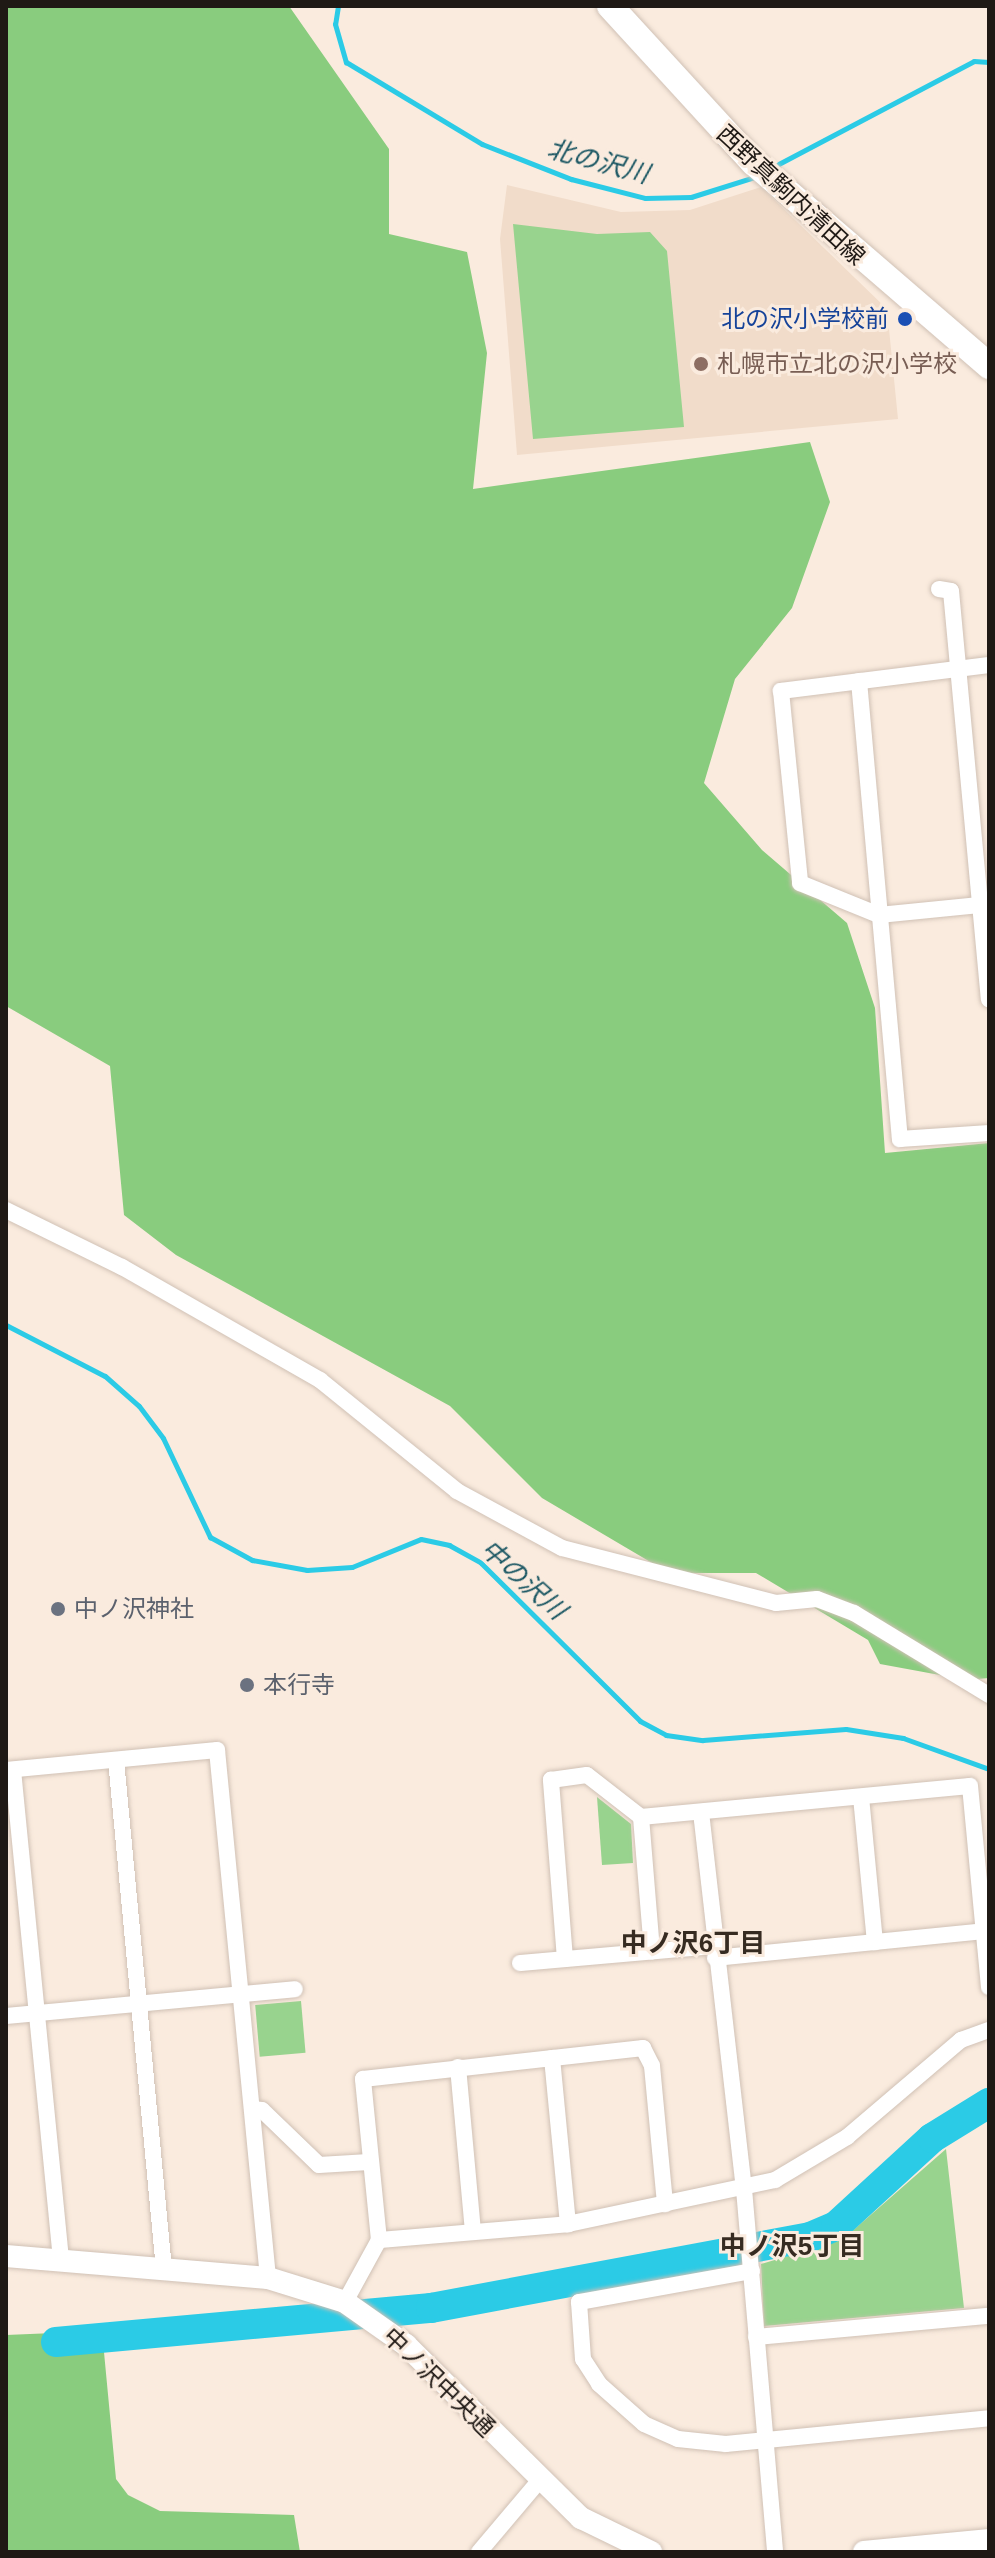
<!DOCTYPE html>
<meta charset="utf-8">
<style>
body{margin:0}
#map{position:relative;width:995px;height:2558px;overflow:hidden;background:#faebde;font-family:Helvetica,"Noto Sans JP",sans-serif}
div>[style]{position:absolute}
.built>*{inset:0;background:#f1dcca}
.green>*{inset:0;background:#98d38e;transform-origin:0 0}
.forest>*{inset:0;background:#89cc7e}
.stream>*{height:5px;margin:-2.5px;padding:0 2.5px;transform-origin:2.5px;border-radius:2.5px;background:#2bcbe6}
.river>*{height:30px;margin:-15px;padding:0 15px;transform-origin:15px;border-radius:15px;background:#2bcbe6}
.roads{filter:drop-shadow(0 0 2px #d0c1b5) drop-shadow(0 0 2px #d0c1b5)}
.street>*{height:16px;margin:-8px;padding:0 8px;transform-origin:8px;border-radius:8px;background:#fff}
.secondary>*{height:22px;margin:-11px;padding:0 11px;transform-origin:11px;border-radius:11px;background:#fff}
.primary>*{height:26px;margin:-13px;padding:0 13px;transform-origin:13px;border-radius:13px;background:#fff}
.dots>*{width:22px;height:22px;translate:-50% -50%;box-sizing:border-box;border:4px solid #faebde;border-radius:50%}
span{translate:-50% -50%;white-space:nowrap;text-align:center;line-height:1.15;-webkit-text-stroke:6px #faebde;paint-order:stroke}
.street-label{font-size:24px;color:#1f1915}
.transit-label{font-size:24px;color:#164399}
.right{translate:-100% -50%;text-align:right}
.education-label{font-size:24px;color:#785e54}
.left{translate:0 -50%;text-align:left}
.worship-label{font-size:24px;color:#5b616d}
.water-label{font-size:26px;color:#1b5763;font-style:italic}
.neighbourhood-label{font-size:26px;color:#362b21;font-weight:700}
.frame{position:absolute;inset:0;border:8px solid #1f1915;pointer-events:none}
</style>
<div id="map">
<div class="built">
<div style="clip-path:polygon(507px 185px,621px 212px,690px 210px,761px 187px,887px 309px,898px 419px,517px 455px,500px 239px)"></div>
</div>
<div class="green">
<div style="clip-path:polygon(513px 224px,597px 234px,650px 232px,667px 251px,684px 427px,533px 439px)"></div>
<div style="clip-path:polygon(597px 1797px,631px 1824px,633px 1863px,602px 1865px)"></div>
<div style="left:301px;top:2001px;width:52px;height:46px;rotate:85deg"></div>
<div style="clip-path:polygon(946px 2149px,964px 2308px,764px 2326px,761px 2264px,842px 2240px)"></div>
</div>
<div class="forest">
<div style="clip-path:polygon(6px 6px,289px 6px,389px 149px,389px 234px,467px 252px,487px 353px,473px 489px,810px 442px,830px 502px,792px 608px,735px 679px,704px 783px,762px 850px,847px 923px,875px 1008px,885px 1153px,989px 1143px,989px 1678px,967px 1680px,880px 1664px,868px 1640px,756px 1573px,669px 1573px,542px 1498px,450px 1406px,176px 1255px,124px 1215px,110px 1066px,6px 1006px)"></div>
<div style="clip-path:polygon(102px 2331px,116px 2479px,128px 2495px,160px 2511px,294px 2515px,300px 2552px,6px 2552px,6px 2335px)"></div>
</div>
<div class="stream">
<div style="left:338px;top:6px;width:18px;rotate:99deg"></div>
<div style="left:335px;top:24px;width:40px;rotate:74deg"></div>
<div style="left:346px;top:62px;width:159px;rotate:31.1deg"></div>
<div style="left:482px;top:144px;width:96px;rotate:21.5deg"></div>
<div style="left:571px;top:179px;width:76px;rotate:14.4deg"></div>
<div style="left:645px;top:198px;width:46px;rotate:-1.2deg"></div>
<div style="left:691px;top:197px;width:67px;rotate:-17.4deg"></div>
<div style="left:771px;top:168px;width:229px;rotate:-27.8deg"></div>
<div style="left:974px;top:61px;width:15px;rotate:4deg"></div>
<div style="left:6px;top:1325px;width:111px;rotate:27.3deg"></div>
<div style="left:105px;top:1376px;width:45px;rotate:41.4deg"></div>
<div style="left:139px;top:1406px;width:40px;rotate:53deg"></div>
<div style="left:163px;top:1438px;width:110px;rotate:64.6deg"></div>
<div style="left:210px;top:1537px;width:48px;rotate:28.7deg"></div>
<div style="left:252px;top:1560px;width:56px;rotate:10.3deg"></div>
<div style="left:307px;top:1570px;width:45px;rotate:-3.8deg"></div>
<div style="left:352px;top:1567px;width:74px;rotate:-22.1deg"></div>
<div style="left:421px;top:1539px;width:29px;rotate:12deg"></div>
<div style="left:449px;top:1545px;width:37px;rotate:29deg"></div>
<div style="left:481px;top:1563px;width:224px;rotate:44.8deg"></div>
<div style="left:640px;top:1721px;width:30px;rotate:28deg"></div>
<div style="left:666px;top:1735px;width:37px;rotate:8deg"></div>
<div style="left:703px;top:1740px;width:143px;rotate:-4.4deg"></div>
<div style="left:846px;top:1729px;width:58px;rotate:9deg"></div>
<div style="left:903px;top:1738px;width:91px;rotate:19.8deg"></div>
</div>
<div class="river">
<div style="left:56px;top:2342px;width:377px;rotate:-5.2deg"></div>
<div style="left:431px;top:2308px;width:386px;rotate:-10.6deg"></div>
<div style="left:810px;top:2237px;width:28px;rotate:-23deg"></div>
<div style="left:836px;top:2226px;width:130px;rotate:-42.5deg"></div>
<div style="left:932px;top:2138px;width:67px;rotate:-31.6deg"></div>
</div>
<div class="roads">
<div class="street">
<div style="left:939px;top:589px;width:12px;rotate:9deg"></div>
<div style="left:951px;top:591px;width:410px;rotate:84.7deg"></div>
<div style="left:989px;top:665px;width:210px;rotate:172.9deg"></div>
<div style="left:781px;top:691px;width:193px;rotate:84.3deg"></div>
<div style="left:800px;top:883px;width:85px;rotate:22.1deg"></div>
<div style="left:879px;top:915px;width:111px;rotate:-5.7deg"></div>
<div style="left:859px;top:681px;width:460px;rotate:84.9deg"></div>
<div style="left:900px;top:1139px;width:89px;rotate:-3.9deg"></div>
<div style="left:6px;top:1210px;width:129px;rotate:26.2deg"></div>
<div style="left:122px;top:1267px;width:228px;rotate:29.7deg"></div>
<div style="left:320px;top:1380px;width:176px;rotate:39deg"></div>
<div style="left:457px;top:1491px;width:119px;rotate:28.5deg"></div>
<div style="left:562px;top:1548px;width:221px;rotate:14.4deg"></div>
<div style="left:776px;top:1603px;width:41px;rotate:-5.6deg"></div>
<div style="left:817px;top:1599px;width:40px;rotate:21deg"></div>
<div style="left:854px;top:1613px;width:158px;rotate:31.3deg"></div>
<div style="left:116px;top:1760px;width:512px;rotate:84.62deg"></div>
<div style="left:6px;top:1770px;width:212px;rotate:-5.4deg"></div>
<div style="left:217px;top:1750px;width:530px;rotate:84.48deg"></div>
<div style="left:13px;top:1770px;width:494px;rotate:84.4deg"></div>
<div style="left:861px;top:1797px;width:146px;rotate:84.5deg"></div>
<div style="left:701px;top:1812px;width:379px;rotate:83.5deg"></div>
<div style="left:744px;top:2189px;width:364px;rotate:85.1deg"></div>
<div style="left:641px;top:1817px;width:330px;rotate:-5.4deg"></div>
<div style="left:970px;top:1786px;width:202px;rotate:84.6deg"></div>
<div style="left:715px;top:1958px;width:270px;rotate:-5.7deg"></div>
<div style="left:565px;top:1959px;width:180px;rotate:-94.5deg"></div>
<div style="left:551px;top:1780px;width:36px;rotate:-8deg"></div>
<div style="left:587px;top:1775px;width:68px;rotate:37.9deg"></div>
<div style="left:641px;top:1817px;width:135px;rotate:85.3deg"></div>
<div style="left:520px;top:1963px;width:195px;rotate:-5deg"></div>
<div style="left:6px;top:2016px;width:290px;rotate:-5.3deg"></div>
<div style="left:552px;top:2058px;width:167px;rotate:84.5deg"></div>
<div style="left:458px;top:2067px;width:165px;rotate:84.8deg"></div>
<div style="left:252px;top:2109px;width:10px;rotate:6deg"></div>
<div style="left:262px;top:2110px;width:79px;rotate:44deg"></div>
<div style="left:319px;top:2165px;width:50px;rotate:-3.4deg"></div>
<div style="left:379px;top:2240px;width:162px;rotate:-95.7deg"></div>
<div style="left:363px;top:2079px;width:282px;rotate:-6.3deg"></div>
<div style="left:643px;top:2048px;width:20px;rotate:63deg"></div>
<div style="left:652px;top:2066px;width:139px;rotate:84.6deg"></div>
<div style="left:752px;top:2271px;width:176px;rotate:169.8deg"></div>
<div style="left:579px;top:2302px;width:57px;rotate:86deg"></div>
<div style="left:583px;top:2359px;width:30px;rotate:57deg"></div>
<div style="left:599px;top:2384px;width:60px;rotate:41.6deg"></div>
<div style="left:644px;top:2424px;width:37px;rotate:24deg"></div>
<div style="left:678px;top:2439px;width:48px;rotate:5.9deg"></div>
<div style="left:726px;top:2444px;width:264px;rotate:-5.6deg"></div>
<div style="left:345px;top:2302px;width:71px;rotate:-61.3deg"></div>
<div style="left:379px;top:2240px;width:190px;rotate:-4.8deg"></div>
<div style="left:568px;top:2224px;width:212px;rotate:-12deg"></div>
<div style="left:775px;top:2180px;width:84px;rotate:-30.8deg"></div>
<div style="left:847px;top:2137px;width:150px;rotate:-40.4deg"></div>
<div style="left:961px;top:2040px;width:30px;rotate:-20deg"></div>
<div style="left:756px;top:2337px;width:234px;rotate:-5.2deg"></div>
<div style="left:479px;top:2552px;width:93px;rotate:-49.8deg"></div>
</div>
<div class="secondary">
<div style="left:6px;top:2256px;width:263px;rotate:4.8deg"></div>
<div style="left:268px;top:2278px;width:81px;rotate:17.3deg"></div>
<div style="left:345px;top:2302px;width:75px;rotate:35.2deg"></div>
<div style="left:406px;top:2345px;width:246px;rotate:44.7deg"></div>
<div style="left:581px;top:2518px;width:78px;rotate:25.9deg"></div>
<div style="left:864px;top:2552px;width:126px;rotate:-5.5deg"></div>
</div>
<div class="primary">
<div style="left:610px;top:6px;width:213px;rotate:47.5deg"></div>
<div style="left:754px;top:163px;width:311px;rotate:40.8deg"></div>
</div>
</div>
<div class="dots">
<div style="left:905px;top:319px;background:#1a4fb4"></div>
<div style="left:701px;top:364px;background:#8d6e63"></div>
<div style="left:58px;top:1609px;background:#6b7280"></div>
<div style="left:247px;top:1685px;background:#6b7280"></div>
</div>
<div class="street-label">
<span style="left:791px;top:195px;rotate:43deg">西野真駒内清田線</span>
<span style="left:439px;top:2382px;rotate:44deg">中ノ沢中央通</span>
</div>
<div class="transit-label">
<span class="right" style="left:889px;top:319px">北の沢小学校前</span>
</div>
<div class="education-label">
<span class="left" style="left:717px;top:364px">札幌市立北の沢小学校</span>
</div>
<div class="worship-label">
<span class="left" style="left:74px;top:1609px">中ノ沢神社</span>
<span class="left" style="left:263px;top:1685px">本行寺</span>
</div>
<div class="water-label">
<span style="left:598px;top:162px;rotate:15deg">北の沢川</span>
<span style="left:523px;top:1580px;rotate:42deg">中の沢川</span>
</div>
<div class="neighbourhood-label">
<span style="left:693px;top:1944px">中ノ沢6丁目</span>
<span style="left:792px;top:2247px">中ノ沢5丁目</span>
</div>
<div class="frame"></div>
</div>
